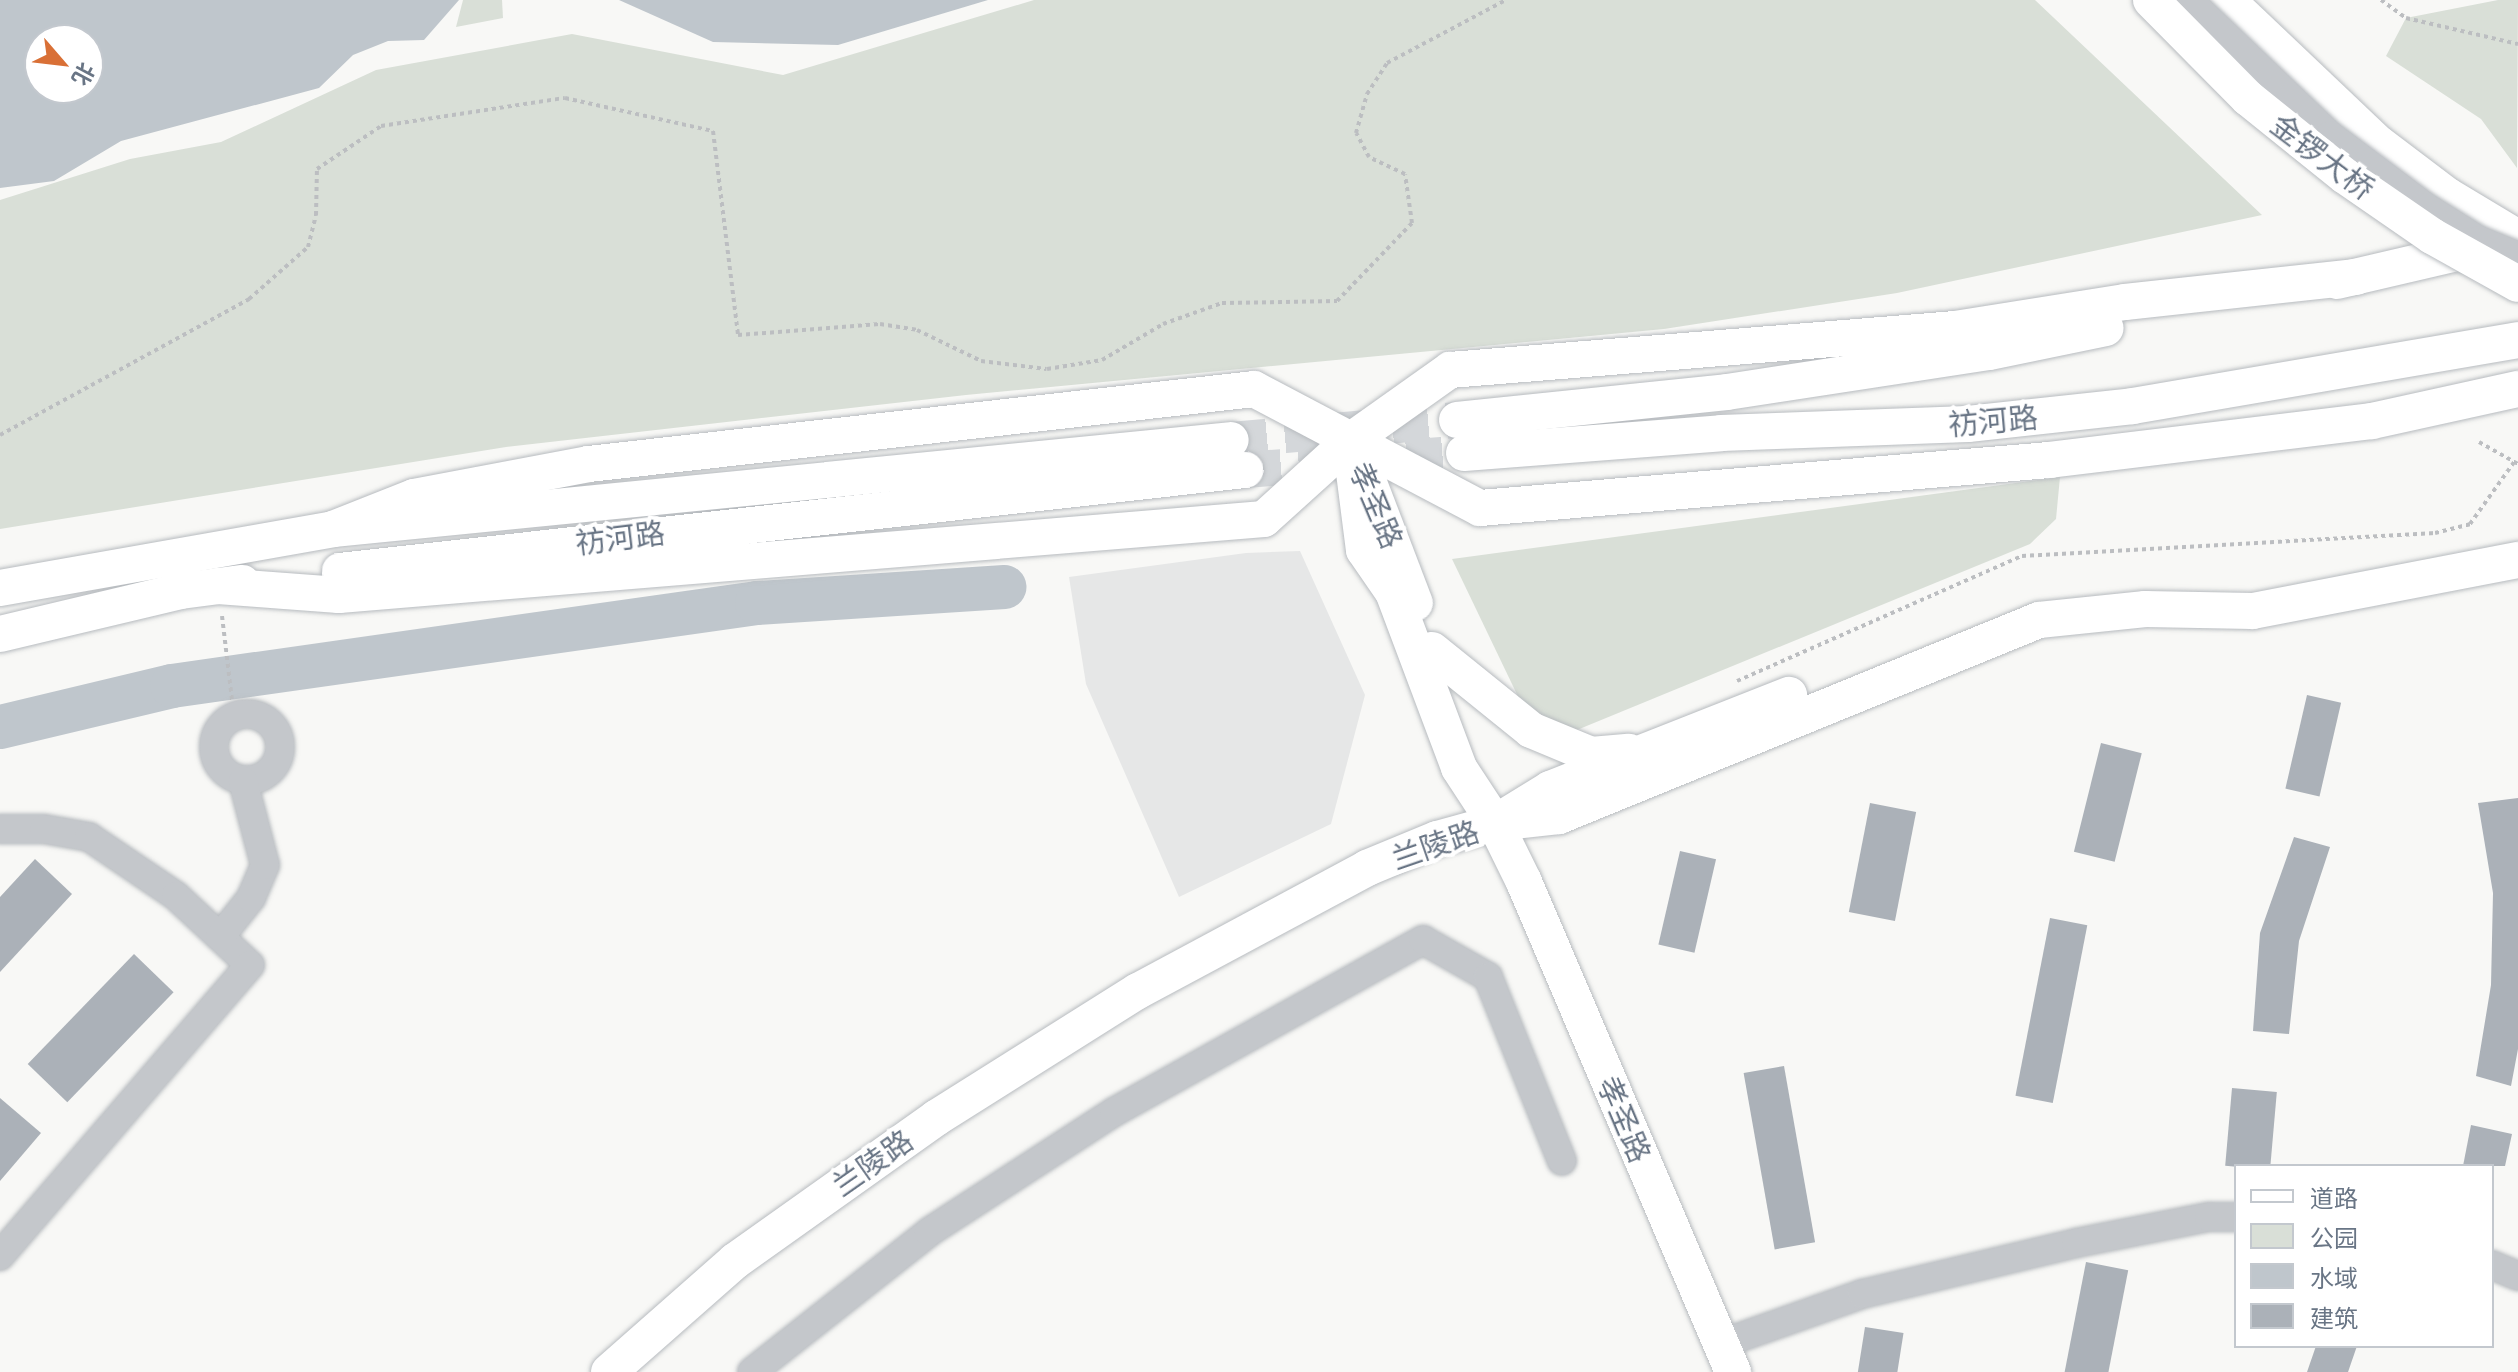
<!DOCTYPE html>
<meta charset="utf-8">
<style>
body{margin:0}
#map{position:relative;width:2518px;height:1372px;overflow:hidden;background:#f8f8f6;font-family:Commissioner,"Noto Sans SC",sans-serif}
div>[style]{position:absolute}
.built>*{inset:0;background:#e6e7e7}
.green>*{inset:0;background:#d9dfd7}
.water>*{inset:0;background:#bfc6cc}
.river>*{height:44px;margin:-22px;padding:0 22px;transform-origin:22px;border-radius:22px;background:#bfc6cc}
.building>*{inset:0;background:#abb1b8;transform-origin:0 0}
.major-tunnel>*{height:36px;margin-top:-18px;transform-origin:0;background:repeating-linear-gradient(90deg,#d4d7da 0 36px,transparent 0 54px)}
.path>*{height:4px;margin-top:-2px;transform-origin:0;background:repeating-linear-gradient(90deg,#bcbec1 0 4px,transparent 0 8px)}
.roads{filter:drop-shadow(0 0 2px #b7bbbf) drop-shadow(0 0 2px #b7bbbf)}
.minor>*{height:28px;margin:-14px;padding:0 14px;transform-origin:14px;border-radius:14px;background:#c4c7cb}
.minor>.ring{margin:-14px;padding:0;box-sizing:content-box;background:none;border:28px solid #c4c7cb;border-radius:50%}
.major>*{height:36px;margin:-18px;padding:0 18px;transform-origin:18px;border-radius:18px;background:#fff}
.bridges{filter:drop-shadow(0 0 2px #b7bbbf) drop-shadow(0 0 2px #b7bbbf)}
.minor-bridge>*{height:28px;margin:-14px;padding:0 14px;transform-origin:14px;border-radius:14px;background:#c4c7cb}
.major-bridge>*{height:36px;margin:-18px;padding:0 18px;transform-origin:18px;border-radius:18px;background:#fff}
span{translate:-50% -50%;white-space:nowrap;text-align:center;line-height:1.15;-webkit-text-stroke:8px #fff;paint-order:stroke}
.street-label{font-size:30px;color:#697585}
.legend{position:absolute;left:2234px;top:1164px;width:260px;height:184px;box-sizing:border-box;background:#fff;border:2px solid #c3c8ce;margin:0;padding:10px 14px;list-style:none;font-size:24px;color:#697585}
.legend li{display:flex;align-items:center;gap:16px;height:40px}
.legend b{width:40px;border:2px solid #c3c8ce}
.north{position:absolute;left:24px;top:24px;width:80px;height:80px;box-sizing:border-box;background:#fff;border:2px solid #c3c8ce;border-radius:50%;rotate:118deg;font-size:22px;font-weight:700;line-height:32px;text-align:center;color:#697585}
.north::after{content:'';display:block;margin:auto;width:28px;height:36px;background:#d97036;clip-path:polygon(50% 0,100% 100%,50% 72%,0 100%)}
</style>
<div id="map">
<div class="built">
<div style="clip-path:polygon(1300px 551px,1365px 695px,1331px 824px,1179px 897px,1086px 684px,1069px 577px,1246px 553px)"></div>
</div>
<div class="green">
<div style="clip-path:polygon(463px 0,502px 0,503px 18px,456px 27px)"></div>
<div style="clip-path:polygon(1034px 0,2035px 0,2262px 215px,1897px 293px,1664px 329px,966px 395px,506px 447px,0 529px,0 200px,130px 159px,221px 142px,376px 70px,572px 34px,783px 75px)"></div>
<div style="clip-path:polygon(2498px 0,2518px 0,2517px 168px,2481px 119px,2386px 56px,2406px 18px)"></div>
<div style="clip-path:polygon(2060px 477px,2056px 519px,2030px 544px,1572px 732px,1524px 709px,1452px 559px)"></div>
</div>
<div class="water">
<div style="clip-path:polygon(evenodd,0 0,459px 0,424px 40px,388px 41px,353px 55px,319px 88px,121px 141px,54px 181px,0 188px,0 0,40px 40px,88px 40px,88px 88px,40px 88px,40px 40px)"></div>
<div style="clip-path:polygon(619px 0,988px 0,838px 45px,713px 42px)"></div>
</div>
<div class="river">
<div style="left:0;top:727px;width:177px;rotate:-13.4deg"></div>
<div style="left:172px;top:686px;width:591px;rotate:-8.08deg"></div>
<div style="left:757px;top:603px;width:248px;rotate:-3.7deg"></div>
</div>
<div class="building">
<div style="left:2307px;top:695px;width:35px;height:96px;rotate:13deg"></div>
<div style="left:2101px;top:743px;width:42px;height:112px;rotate:14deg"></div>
<div style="clip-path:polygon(2518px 798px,2518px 1049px,2511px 1086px,2476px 1076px,2491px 985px,2493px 893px,2478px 803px)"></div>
<div style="left:1870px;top:803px;width:47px;height:111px;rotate:11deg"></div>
<div style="clip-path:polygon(2294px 837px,2330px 847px,2299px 941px,2289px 1034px,2253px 1031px,2260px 933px)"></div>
<div style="left:1680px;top:851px;width:37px;height:96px;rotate:13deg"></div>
<div style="clip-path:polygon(35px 859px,72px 894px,0 972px,0 897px)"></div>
<div style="left:2050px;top:918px;width:38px;height:181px;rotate:11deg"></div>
<div style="left:134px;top:954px;width:55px;height:153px;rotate:44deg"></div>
<div style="left:1784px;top:1066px;width:179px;height:41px;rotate:80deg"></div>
<div style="left:2232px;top:1088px;width:45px;height:78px;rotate:5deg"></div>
<div style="clip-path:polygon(0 1098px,41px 1133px,0 1181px)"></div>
<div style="clip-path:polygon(2471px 1125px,2512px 1134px,2505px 1166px,2463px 1166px)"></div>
<div style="left:2086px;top:1262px;width:43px;height:112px;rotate:11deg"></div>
<div style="left:1865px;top:1327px;width:39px;height:46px;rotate:9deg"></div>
<div style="clip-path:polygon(2316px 1346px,2357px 1346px,2348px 1372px,2307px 1372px)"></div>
</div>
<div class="major-tunnel">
<div style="left:1231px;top:440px;width:227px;rotate:-5.1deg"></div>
<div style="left:1245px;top:470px;width:220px;rotate:-4.4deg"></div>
</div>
<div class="path">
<div style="left:2381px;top:0;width:31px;rotate:36deg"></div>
<div style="left:2406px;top:18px;width:115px;rotate:13.1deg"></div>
<div style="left:0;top:435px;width:284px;rotate:-28.6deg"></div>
<div style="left:249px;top:299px;width:79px;rotate:-41.4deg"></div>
<div style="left:308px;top:247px;width:33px;rotate:-76deg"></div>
<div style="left:316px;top:215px;width:46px;rotate:-88.8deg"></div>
<div style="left:317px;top:169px;width:77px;rotate:-33.9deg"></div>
<div style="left:381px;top:126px;width:186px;rotate:-8.7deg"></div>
<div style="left:565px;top:98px;width:152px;rotate:12.6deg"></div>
<div style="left:713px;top:131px;width:206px;rotate:83deg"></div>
<div style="left:738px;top:335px;width:142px;rotate:-4.4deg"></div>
<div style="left:880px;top:324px;width:37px;rotate:9deg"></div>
<div style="left:917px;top:330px;width:71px;rotate:25.8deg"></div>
<div style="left:981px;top:361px;width:66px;rotate:6.9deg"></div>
<div style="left:1047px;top:369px;width:56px;rotate:-9.3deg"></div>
<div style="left:1102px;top:360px;width:71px;rotate:-30.5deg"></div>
<div style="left:1163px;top:324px;width:63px;rotate:-19.6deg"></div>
<div style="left:1222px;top:303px;width:115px;rotate:-1deg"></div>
<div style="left:1337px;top:301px;width:108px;rotate:-46.1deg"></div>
<div style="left:1412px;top:223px;width:49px;rotate:-98.1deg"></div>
<div style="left:1405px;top:174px;width:40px;rotate:-155deg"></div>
<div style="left:1369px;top:157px;width:27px;rotate:-118deg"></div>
<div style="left:1356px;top:133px;width:41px;rotate:-74.2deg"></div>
<div style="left:1367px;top:94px;width:37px;rotate:-57deg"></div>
<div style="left:1387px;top:63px;width:135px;rotate:-27.9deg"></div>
<div style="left:2479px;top:442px;width:45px;rotate:29.4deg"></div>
<div style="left:222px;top:616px;width:102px;rotate:83.2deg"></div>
<div style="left:1737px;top:681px;width:311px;rotate:-23.7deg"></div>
<div style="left:2022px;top:556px;width:414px;rotate:-3.2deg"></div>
<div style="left:2435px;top:533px;width:36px;rotate:-14deg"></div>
<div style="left:2470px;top:524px;width:76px;rotate:-54.6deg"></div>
</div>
<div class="roads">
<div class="minor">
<div class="ring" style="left:214px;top:714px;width:38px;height:38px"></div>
<div style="left:0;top:829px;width:44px"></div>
<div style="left:44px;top:829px;width:46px;rotate:10.1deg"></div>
<div style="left:89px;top:837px;width:105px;rotate:34.1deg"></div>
<div style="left:176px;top:896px;width:101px;rotate:43deg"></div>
<div style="left:250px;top:965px;width:384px;rotate:130.7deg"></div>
<div style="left:220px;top:937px;width:50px;rotate:-51.5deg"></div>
<div style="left:251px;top:898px;width:36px;rotate:-67deg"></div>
<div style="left:265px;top:865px;width:87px;rotate:-104.7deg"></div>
<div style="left:2492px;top:1265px;width:28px;rotate:23deg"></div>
<div style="left:1721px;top:1344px;width:150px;rotate:-19.5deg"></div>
<div style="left:1862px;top:1294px;width:220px;rotate:-13.4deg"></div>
<div style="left:2076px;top:1243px;width:136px;rotate:-11.1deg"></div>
<div style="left:2209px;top:1217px;width:27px"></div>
<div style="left:752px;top:1372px;width:226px;rotate:-38.3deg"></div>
<div style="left:929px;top:1232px;width:221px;rotate:-33deg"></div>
<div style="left:1114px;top:1112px;width:354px;rotate:-29.1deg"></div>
<div style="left:1423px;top:940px;width:75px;rotate:29.6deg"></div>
<div style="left:1488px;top:977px;width:198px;rotate:68.1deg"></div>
</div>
<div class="major">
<div style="left:2227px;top:0;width:209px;rotate:43.5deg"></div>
<div style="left:2379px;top:144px;width:86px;rotate:37deg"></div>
<div style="left:2448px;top:196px;width:82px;rotate:31deg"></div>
<div style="left:2337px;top:281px;width:186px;rotate:-13.1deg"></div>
<div style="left:1457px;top:420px;width:271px;rotate:-5.9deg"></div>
<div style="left:1727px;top:392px;width:265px;rotate:-8.7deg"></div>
<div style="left:1989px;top:352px;width:119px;rotate:-11.6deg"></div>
<div style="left:1350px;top:441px;width:110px;rotate:82.7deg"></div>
<div style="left:1364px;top:550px;width:51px;rotate:55.4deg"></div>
<div style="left:1393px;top:592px;width:188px;rotate:69.4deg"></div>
<div style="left:1459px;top:768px;width:66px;rotate:56.8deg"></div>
<div style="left:1495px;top:823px;width:66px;rotate:63.8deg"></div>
<div style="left:1524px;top:882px;width:533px;rotate:66.9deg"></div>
<div style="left:1464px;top:453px;width:258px;rotate:-4.4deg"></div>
<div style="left:1721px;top:433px;width:247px;rotate:-2.1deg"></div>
<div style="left:1968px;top:424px;width:166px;rotate:-6.2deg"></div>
<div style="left:2133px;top:406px;width:391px;rotate:-9.7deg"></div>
<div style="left:1366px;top:475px;width:137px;rotate:69.1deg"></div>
<div style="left:333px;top:529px;width:87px;rotate:-21.6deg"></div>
<div style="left:414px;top:497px;width:178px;rotate:-10.7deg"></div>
<div style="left:589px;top:464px;width:669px;rotate:-6.43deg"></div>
<div style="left:1254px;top:389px;width:255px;rotate:27.8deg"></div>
<div style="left:1480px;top:508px;width:571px;rotate:-4.82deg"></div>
<div style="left:2049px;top:460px;width:325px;rotate:-6.9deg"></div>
<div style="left:2372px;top:421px;width:149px;rotate:-12.4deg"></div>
<div style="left:340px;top:571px;width:911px;rotate:-6.37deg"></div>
<div style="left:218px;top:586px;width:121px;rotate:4.3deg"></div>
<div style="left:339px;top:595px;width:928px;rotate:-4.7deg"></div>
<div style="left:1264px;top:519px;width:116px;rotate:-42.2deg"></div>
<div style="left:1350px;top:441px;width:123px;rotate:-35.4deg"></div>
<div style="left:1450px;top:370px;width:507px;rotate:-4.64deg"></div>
<div style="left:1955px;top:329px;width:172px;rotate:-9deg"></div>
<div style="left:2125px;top:302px;width:233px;rotate:-6.2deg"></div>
<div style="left:0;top:588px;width:338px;rotate:-10deg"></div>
<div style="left:333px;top:529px;width:902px;rotate:-5.66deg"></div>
<div style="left:0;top:634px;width:186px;rotate:-13.4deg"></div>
<div style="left:181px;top:591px;width:62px;rotate:-7.5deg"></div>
<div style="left:1432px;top:650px;width:127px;rotate:38.9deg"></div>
<div style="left:1531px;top:730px;width:65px;rotate:22.6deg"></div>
<div style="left:1591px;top:755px;width:38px;rotate:-5deg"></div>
<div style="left:1506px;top:816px;width:52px;rotate:-31.5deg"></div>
<div style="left:1550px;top:789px;width:257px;rotate:-21.5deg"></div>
<div style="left:609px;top:1372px;width:168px;rotate:-41.4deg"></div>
<div style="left:735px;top:1261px;width:247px;rotate:-35.4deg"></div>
<div style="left:936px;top:1118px;width:239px;rotate:-32.2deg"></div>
<div style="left:1138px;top:991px;width:260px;rotate:-28.2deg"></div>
<div style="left:1367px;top:868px;width:76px;rotate:-22.5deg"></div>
<div style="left:1437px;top:839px;width:60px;rotate:-15.4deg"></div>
<div style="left:1495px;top:823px;width:64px;rotate:-6.2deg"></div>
<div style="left:1559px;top:816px;width:518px;rotate:-22.21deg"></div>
<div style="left:2039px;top:620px;width:107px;rotate:-5.9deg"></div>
<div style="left:2145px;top:609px;width:108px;rotate:1.1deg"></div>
<div style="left:2253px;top:611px;width:270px;rotate:-10.9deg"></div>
</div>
</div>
<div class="bridges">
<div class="minor-bridge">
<div style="left:2189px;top:0;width:195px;rotate:43.8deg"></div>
<div style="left:2330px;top:135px;width:120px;rotate:36.9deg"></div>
<div style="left:2426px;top:207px;width:62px;rotate:31.9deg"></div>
<div style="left:2479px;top:240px;width:42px;rotate:22.3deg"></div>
</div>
<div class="major-bridge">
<div style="left:2151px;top:0;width:138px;rotate:45.3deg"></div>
<div style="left:2248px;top:98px;width:124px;rotate:38.8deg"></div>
<div style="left:2345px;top:176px;width:106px;rotate:34.6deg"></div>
<div style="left:2432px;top:236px;width:98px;rotate:29.2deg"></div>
</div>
</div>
<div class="street-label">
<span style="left:2323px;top:156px;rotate:37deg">金锣大桥</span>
<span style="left:1993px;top:420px;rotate:-5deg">祊河路</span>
<span style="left:1377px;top:505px;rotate:67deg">孝圣路</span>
<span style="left:620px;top:537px;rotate:-7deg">祊河路</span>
<span style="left:1435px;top:844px;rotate:-19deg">兰陵路</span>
<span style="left:1625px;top:1119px;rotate:67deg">孝圣路</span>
<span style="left:872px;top:1162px;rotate:-35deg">兰陵路</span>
</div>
<ul class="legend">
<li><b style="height:10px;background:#fff"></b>道路</li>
<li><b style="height:22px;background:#d9dfd7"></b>公园</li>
<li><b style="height:22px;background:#bfc6cc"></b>水域</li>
<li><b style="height:22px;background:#abb1b8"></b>建筑</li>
</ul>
<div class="north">北</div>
</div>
